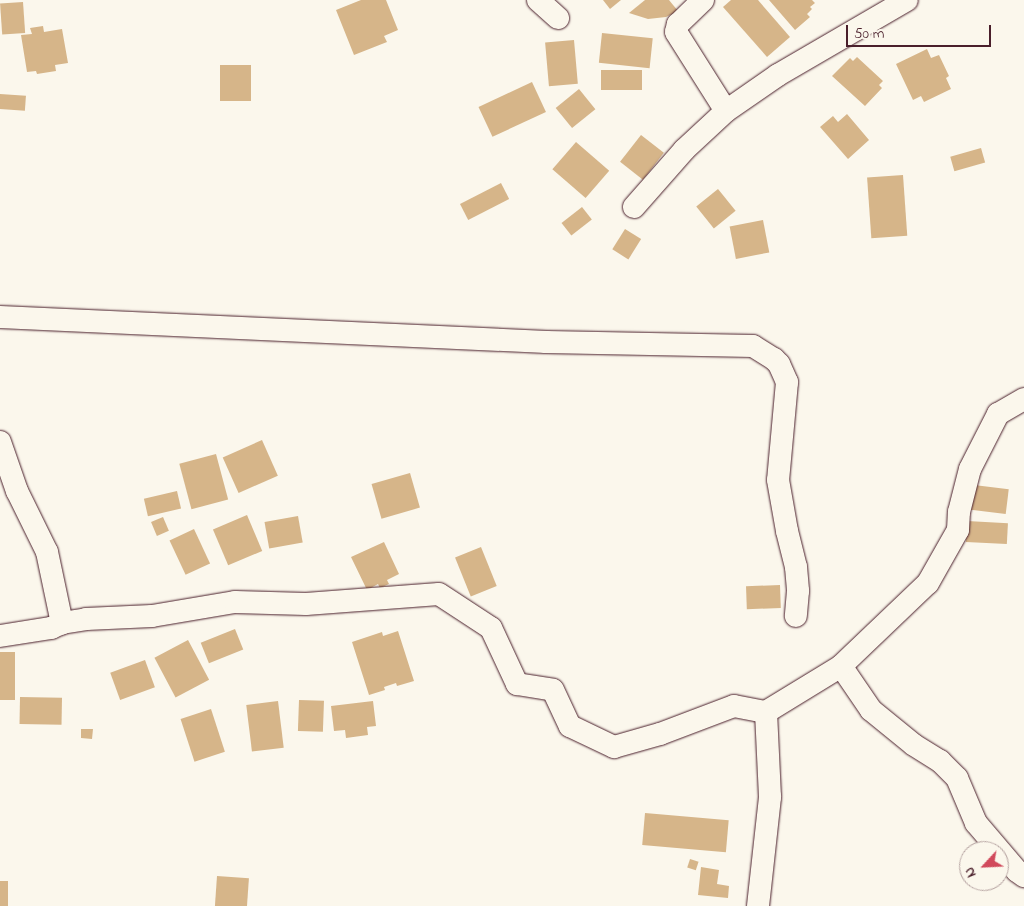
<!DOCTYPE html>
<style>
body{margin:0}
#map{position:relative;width:1024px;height:906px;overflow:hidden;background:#fbf7ec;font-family:"Indie Flower",sans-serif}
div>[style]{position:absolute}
.building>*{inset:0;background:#d6b589;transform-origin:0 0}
.roads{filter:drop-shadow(0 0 1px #4a1f2b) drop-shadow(0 0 1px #4a1f2b)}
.minor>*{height:22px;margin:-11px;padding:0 11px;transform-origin:11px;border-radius:11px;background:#fbf7ec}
span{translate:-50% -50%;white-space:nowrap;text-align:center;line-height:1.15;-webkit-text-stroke:5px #fbf7ec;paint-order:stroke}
.north{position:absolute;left:959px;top:841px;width:50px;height:50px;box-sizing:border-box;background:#fbf7ec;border:1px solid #b4a19f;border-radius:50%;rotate:245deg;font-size:14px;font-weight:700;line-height:20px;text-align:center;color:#4a1f2b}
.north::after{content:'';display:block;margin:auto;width:18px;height:22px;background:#d1495b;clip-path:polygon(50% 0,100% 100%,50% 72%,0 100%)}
.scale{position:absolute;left:846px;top:25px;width:145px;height:22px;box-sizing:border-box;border:2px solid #4a1f2b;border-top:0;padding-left:6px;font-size:15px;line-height:18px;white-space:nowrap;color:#4a1f2b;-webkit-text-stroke:4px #fbf7ec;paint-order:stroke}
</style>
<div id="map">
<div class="building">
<div style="clip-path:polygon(361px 0,386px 0,398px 30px,384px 36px,387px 42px,354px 55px,336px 10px)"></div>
<div style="clip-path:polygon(603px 0,621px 0,610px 9px)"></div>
<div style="clip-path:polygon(645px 0,669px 0,678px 11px,666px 17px,648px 19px,629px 13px)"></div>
<div style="clip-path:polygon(731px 0,758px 0,790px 37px,767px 57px,723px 7px)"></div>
<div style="clip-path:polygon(769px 0,812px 0,815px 3px,810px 7px,812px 9px,807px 14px,810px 17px,795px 30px)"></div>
<div style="left:23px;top:2px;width:31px;height:23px;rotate:86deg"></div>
<div style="clip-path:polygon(43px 26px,44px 32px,62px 29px,68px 63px,55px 65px,56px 71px,37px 74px,36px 71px,27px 72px,21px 35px,32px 34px,30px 28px)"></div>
<div style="left:602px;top:33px;width:51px;height:30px;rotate:6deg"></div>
<div style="left:574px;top:40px;width:44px;height:29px;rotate:85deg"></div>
<div style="clip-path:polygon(927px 49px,931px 58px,939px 55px,949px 76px,946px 78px,951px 89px,924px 102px,921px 96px,913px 100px,896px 64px)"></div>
<div style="clip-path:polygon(857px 57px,883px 81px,879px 85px,882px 88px,865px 106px,832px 76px,850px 58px,853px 61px)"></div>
<div style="left:220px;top:65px;width:31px;height:36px"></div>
<div style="left:601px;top:70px;width:41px;height:20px"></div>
<div style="left:532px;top:82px;width:33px;height:59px;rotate:65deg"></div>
<div style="left:579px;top:89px;width:26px;height:30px;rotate:51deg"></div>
<div style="left:0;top:94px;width:26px;height:15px;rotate:4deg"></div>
<div style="clip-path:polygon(847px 114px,869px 140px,848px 159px,820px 127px,833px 116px,838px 122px)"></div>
<div style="left:641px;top:135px;width:29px;height:34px;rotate:38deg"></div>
<div style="left:576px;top:142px;width:44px;height:36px;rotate:41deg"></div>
<div style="left:981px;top:148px;width:15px;height:32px;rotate:74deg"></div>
<div style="left:903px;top:175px;width:61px;height:36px;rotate:86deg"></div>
<div style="left:501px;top:183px;width:18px;height:46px;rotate:63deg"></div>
<div style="left:718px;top:189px;width:28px;height:28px;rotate:51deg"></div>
<div style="left:582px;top:207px;width:16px;height:26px;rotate:52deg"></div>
<div style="left:763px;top:220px;width:33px;height:34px;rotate:79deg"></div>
<div style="left:625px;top:229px;width:19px;height:24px;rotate:32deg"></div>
<div style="left:262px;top:440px;width:39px;height:43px;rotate:66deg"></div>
<div style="left:216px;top:454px;width:47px;height:38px;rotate:75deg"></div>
<div style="left:410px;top:473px;width:36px;height:40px;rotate:74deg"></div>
<div style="left:974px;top:485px;width:35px;height:25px;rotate:7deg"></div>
<div style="left:177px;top:491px;width:18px;height:34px;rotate:77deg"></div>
<div style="left:247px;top:515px;width:39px;height:37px;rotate:67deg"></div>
<div style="left:298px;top:516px;width:27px;height:34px;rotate:80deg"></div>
<div style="left:163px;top:517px;width:15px;height:13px;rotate:67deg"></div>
<div style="left:967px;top:521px;width:41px;height:21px;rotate:3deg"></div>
<div style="left:194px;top:529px;width:38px;height:27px;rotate:65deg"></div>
<div style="clip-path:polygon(384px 542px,399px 574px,387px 580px,389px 584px,380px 588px,378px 584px,367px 590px,351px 557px)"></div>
<div style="left:481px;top:547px;width:42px;height:28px;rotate:68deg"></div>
<div style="left:780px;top:585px;width:23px;height:34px;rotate:88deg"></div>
<div style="left:235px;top:629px;width:22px;height:37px;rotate:68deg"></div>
<div style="clip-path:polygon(398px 631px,414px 681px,397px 686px,396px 683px,384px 687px,385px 690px,369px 695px,352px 642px,382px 632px,383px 636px)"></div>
<div style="left:188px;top:640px;width:45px;height:38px;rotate:62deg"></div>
<div style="left:0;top:652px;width:15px;height:48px"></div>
<div style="left:145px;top:660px;width:29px;height:37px;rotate:70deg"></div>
<div style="left:20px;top:697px;width:42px;height:27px;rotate:1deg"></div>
<div style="left:299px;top:700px;width:25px;height:31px;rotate:2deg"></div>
<div style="left:278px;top:701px;width:47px;height:32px;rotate:83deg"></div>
<div style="clip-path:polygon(373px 701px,376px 726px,367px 727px,368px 735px,346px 738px,345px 730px,334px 731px,331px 706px)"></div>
<div style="left:211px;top:709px;width:45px;height:32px;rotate:72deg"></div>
<div style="clip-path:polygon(81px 729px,93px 729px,92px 739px,81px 738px)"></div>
<div style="left:645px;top:813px;width:84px;height:32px;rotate:5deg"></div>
<div style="left:690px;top:859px;width:9px;height:9px;rotate:18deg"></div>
<div style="clip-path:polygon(701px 867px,719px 870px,717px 884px,729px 886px,728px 898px,698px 895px)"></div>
<div style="left:217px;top:876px;width:32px;height:30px;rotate:4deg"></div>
<div style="left:0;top:881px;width:8px;height:25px"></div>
</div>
<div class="roads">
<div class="minor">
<div style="left:538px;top:0;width:27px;rotate:42deg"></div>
<div style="left:703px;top:0;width:35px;rotate:136deg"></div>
<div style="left:678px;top:24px;width:8px;rotate:104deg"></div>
<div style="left:676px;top:32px;width:93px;rotate:57.7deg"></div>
<div style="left:634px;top:207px;width:76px;rotate:-48.7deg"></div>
<div style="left:684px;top:150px;width:57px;rotate:-42.9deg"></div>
<div style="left:726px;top:111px;width:63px;rotate:-34.7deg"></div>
<div style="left:778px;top:75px;width:149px;rotate:-30.2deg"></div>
<div style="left:0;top:317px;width:547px;rotate:2.62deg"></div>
<div style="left:546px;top:342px;width:207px;rotate:1.1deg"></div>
<div style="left:753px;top:346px;width:25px;rotate:32deg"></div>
<div style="left:774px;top:359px;width:7px;rotate:45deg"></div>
<div style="left:779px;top:364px;width:20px;rotate:66deg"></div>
<div style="left:787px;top:382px;width:98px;rotate:95.2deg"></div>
<div style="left:778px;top:480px;width:52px;rotate:80deg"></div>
<div style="left:787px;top:531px;width:37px;rotate:76deg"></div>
<div style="left:796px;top:567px;width:24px;rotate:85deg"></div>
<div style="left:798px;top:591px;width:25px;rotate:95deg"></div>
<div style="left:0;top:442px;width:52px;rotate:70.9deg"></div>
<div style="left:17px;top:491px;width:68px;rotate:63.8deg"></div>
<div style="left:47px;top:552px;width:73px;rotate:78.1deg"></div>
<div style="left:0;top:636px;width:52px;rotate:-8.9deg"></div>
<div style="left:51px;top:628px;width:12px;rotate:-24deg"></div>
<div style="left:62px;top:623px;width:24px;rotate:-9deg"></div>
<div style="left:86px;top:619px;width:66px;rotate:-2.6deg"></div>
<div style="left:152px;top:616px;width:84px;rotate:-9.6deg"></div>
<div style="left:235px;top:602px;width:71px;rotate:1.6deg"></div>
<div style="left:306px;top:604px;width:133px;rotate:-4.3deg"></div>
<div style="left:439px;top:594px;width:62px;rotate:33.2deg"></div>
<div style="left:491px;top:628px;width:62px;rotate:65.1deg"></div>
<div style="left:517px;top:684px;width:36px;rotate:9deg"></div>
<div style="left:553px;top:690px;width:40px;rotate:65deg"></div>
<div style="left:570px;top:726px;width:49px;rotate:25.5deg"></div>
<div style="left:614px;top:747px;width:48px;rotate:-15.8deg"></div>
<div style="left:660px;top:734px;width:79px;rotate:-20.7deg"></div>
<div style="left:734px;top:706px;width:33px;rotate:11deg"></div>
<div style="left:841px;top:666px;width:53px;rotate:55.7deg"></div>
<div style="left:871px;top:710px;width:55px;rotate:39.1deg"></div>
<div style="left:914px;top:745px;width:31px;rotate:32deg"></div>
<div style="left:940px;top:761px;width:24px;rotate:45deg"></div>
<div style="left:957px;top:778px;width:49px;rotate:67.1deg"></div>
<div style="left:976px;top:823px;width:63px;rotate:49.5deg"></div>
<div style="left:1017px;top:871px;width:9px;rotate:36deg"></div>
<div style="left:758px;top:906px;width:110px;rotate:-83.7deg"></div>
<div style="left:770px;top:797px;width:85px;rotate:-92.7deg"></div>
<div style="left:766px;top:712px;width:88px;rotate:-31.5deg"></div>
<div style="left:841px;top:666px;width:120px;rotate:-43.7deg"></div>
<div style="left:928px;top:583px;width:61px;rotate:-60.5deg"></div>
<div style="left:958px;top:530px;width:18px;rotate:-87deg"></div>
<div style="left:959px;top:512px;width:44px;rotate:-75.7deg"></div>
<div style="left:970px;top:469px;width:62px;rotate:-63deg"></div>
<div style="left:998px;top:414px;width:30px;rotate:-30deg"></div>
</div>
</div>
<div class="north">N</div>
<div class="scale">50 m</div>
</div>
